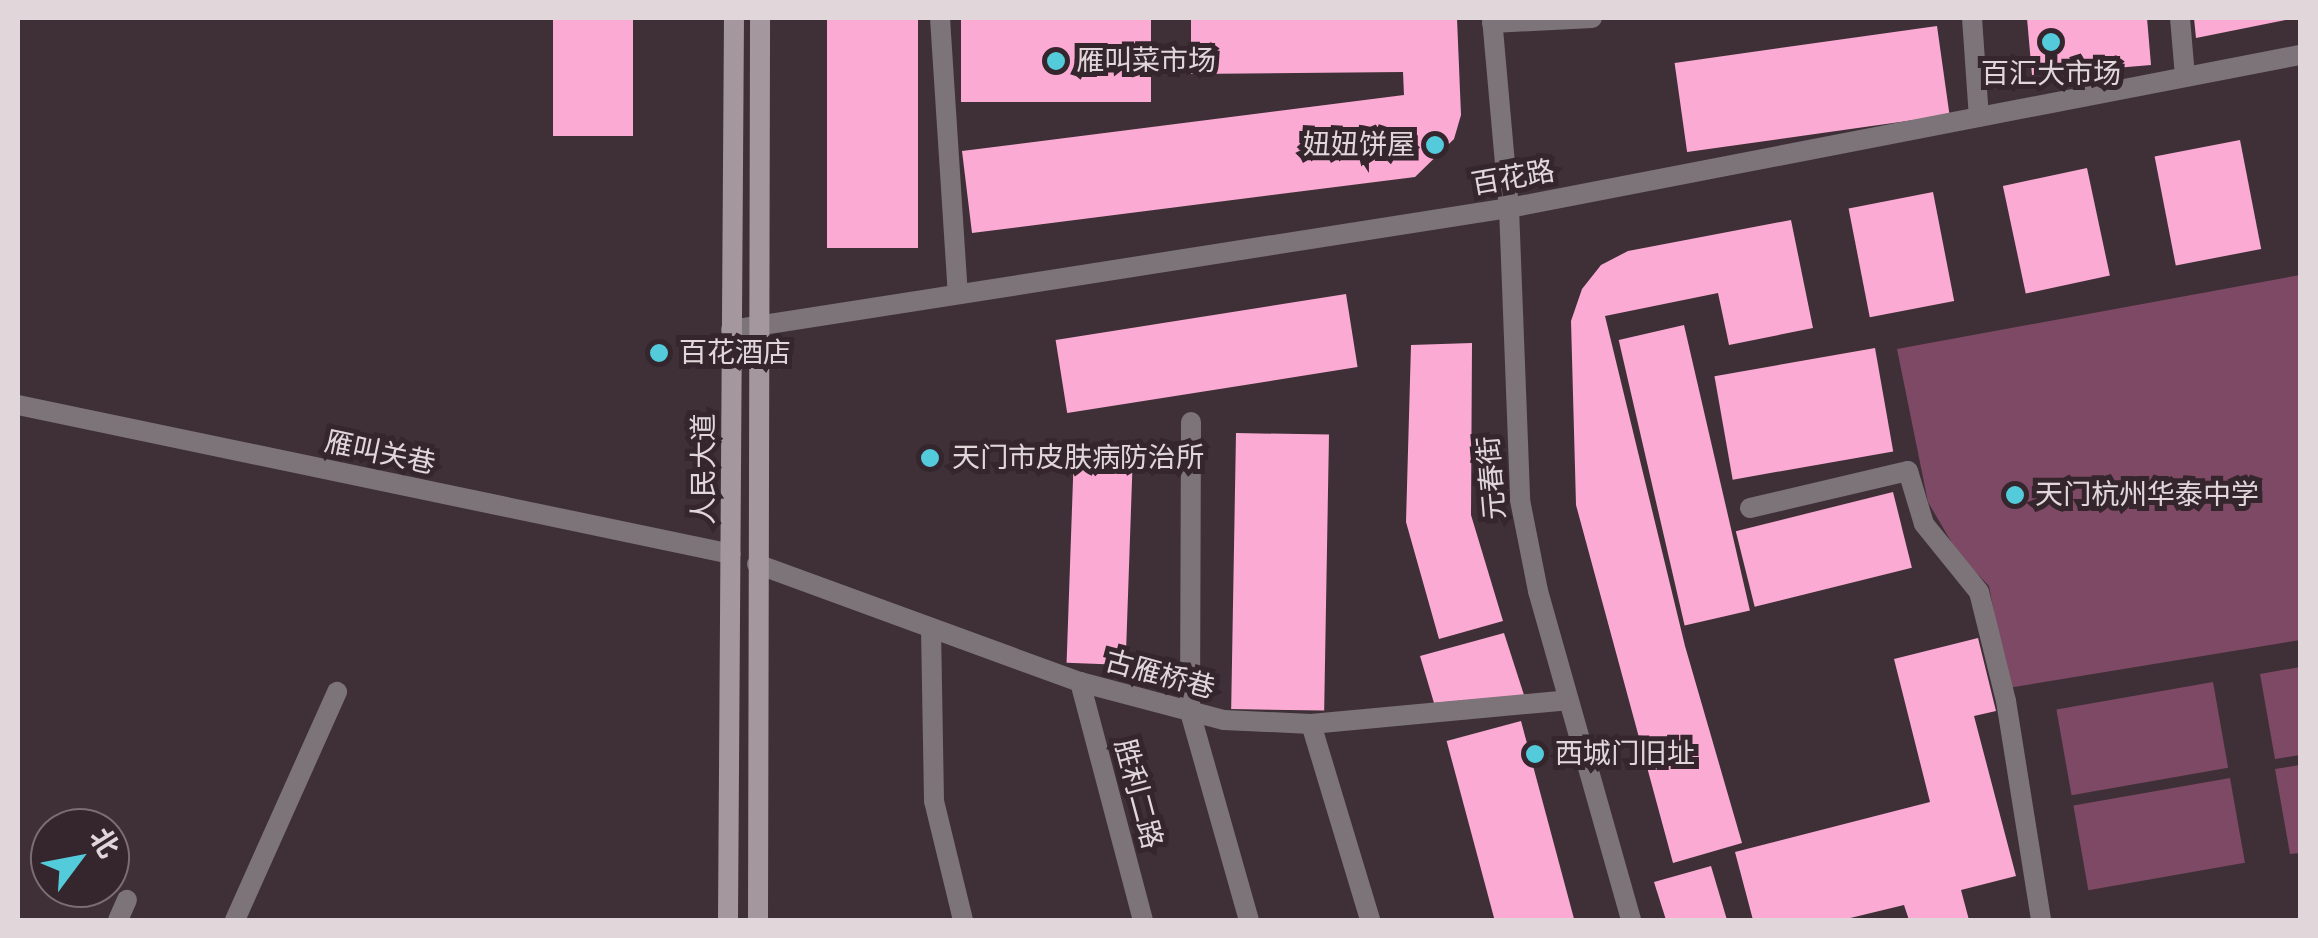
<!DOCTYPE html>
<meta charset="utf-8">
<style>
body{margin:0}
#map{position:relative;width:2318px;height:938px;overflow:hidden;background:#3f3037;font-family:"Varela Round","Noto Sans SC",sans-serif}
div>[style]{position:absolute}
.green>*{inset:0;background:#7d4964;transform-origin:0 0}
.building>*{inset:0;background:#fbabd3;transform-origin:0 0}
.lane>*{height:20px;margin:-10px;padding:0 10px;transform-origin:10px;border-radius:10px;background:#7c7478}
.street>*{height:20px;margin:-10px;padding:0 10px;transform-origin:10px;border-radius:10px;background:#7c7478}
.secondary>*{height:20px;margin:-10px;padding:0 10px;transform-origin:10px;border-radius:10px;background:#a4979d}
.dots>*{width:28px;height:28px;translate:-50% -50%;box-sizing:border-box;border:5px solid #35262d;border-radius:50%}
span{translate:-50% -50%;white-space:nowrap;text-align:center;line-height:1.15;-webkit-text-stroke:10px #35262d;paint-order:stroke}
.poi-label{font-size:28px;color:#e1d7db}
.left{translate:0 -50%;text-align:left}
.right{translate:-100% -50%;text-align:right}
.street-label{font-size:28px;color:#e1d7db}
.frame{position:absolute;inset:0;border:20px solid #e1d7db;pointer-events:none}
.north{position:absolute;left:30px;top:808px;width:100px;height:100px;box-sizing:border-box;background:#35262d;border:2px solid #7a6d73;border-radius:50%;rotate:58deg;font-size:28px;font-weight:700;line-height:40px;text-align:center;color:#e1d7db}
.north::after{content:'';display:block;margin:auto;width:35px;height:45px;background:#53cbdb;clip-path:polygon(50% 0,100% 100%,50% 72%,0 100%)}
</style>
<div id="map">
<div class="green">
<div style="clip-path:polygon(2300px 275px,2300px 640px,2008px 688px,1989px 586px,1959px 555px,1928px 502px,1897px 349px)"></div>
<div style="clip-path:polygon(2300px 667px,2300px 755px,2275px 759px,2260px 674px)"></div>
<div style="left:2213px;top:682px;width:87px;height:159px;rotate:80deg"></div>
<div style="clip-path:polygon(2300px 765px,2300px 853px,2290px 854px,2275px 769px)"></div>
<div style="left:2230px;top:778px;width:86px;height:159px;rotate:80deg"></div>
</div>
<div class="building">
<div style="left:553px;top:18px;width:80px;height:118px"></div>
<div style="left:827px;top:18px;width:91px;height:230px"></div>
<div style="left:961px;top:18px;width:190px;height:84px"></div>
<div style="clip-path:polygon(1191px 18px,1457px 18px,1461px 115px,1454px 139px,1415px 177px,972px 233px,962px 151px,1404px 95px,1403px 72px,1191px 74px)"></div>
<div style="clip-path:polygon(2027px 18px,2147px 18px,2151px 65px,2032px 75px)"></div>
<div style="clip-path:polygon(2194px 18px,2291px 18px,2291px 19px,2196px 38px)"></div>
<div style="left:1937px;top:26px;width:90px;height:265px;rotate:82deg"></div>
<div style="left:2240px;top:140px;width:111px;height:87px;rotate:79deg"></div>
<div style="left:2087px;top:168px;width:110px;height:86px;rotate:78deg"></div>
<div style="left:1933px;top:192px;width:111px;height:86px;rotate:79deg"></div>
<div style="clip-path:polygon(1791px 220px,1813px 328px,1729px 345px,1718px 293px,1605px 316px,1685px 646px,1742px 843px,1673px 863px,1576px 505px,1571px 321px,1582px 289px,1601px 265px,1628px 251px)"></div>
<div style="left:1346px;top:294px;width:74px;height:294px;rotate:81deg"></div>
<div style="left:1684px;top:325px;width:293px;height:67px;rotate:77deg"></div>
<div style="clip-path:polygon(1472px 343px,1471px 515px,1503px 621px,1439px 639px,1406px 522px,1411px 345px)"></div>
<div style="left:1875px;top:348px;width:105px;height:163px;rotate:80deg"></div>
<div style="left:1236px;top:433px;width:93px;height:276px;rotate:1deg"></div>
<div style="left:1074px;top:451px;width:59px;height:212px;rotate:2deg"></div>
<div style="left:1893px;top:492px;width:78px;height:162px;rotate:76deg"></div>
<div style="clip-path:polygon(1504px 633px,1524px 695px,1434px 703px,1420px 656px)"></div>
<div style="clip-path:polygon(1978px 638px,1996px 711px,1974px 716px,2016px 876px,1961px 890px,1969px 920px,1909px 920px,1904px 905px,1842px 920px,1753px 920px,1735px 852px,1930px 802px,1894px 659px)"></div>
<div style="left:1521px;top:721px;width:206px;height:77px;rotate:75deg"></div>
<div style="clip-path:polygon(1711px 866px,1727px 920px,1666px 920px,1654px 882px)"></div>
</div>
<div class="lane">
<div style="left:940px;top:18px;width:276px;rotate:86.3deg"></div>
<div style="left:1972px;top:18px;width:99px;rotate:86deg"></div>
<div style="left:2180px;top:18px;width:58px;rotate:85.1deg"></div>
<div style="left:1492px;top:23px;width:100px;rotate:-2.9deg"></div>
<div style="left:1191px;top:422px;width:290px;rotate:90.2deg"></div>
<div style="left:1190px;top:712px;width:216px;rotate:74.2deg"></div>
<div style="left:1750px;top:508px;width:162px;rotate:-13.2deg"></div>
<div style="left:1908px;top:471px;width:55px;rotate:73.2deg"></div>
<div style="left:1924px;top:524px;width:87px;rotate:51deg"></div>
<div style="left:1979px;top:592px;width:112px;rotate:76.1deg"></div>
<div style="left:2006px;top:701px;width:222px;rotate:80.9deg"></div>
<div style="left:931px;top:628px;width:173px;rotate:89deg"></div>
<div style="left:934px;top:801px;width:122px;rotate:76.3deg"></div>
<div style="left:1311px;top:724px;width:205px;rotate:73.2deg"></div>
<div style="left:118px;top:920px;width:22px;rotate:-66deg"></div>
<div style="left:235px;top:920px;width:250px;rotate:-65.9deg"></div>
</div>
<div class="street">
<div style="left:1492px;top:18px;width:191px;rotate:84.9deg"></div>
<div style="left:1509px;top:208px;width:292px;rotate:87.8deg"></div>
<div style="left:1520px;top:500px;width:93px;rotate:78.8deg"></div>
<div style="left:1538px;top:591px;width:342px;rotate:74.2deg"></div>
<div style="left:731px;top:330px;width:788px;rotate:-8.91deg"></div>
<div style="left:1509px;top:208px;width:806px;rotate:-10.95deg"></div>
<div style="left:18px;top:405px;width:728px;rotate:11.8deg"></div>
<div style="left:757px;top:564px;width:344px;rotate:20.1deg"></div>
<div style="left:1080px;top:682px;width:149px;rotate:14.8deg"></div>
<div style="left:1224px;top:720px;width:87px;rotate:2.6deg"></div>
<div style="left:1311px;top:724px;width:258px;rotate:-5.3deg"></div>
<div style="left:1080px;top:682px;width:246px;rotate:75.2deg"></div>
</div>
<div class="secondary">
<div style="left:728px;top:920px;width:902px;rotate:-89.62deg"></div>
<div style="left:758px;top:920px;width:902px;rotate:-89.87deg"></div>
</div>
<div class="dots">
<div style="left:2051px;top:42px;background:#53cbdb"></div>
<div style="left:1056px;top:61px;background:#53cbdb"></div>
<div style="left:1435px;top:145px;background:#53cbdb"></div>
<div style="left:659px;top:353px;background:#53cbdb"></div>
<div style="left:930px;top:458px;background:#53cbdb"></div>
<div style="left:2015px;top:495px;background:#53cbdb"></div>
<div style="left:1535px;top:754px;background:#53cbdb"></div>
</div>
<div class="poi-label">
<span class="left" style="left:1076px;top:61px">雁叫菜市场</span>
<span style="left:2051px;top:74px">百汇大市场</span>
<span class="right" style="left:1415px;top:145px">妞妞饼屋</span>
<span class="left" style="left:679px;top:353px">百花酒店</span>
<span class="left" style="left:952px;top:458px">天门市皮肤病防治所</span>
<span class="left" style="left:2035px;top:495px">天门杭州华泰中学</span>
<span class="left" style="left:1555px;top:754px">西城门旧址</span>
</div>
<div class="street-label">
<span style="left:1513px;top:178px;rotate:-10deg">百花路</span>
<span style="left:380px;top:453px;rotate:12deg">雁叫关巷</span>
<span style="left:704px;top:469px;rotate:-90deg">人民大道</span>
<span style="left:1492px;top:478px;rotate:-95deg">元春街</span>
<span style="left:1160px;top:675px;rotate:15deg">古雁桥巷</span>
<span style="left:1138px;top:794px;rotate:75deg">胜利二路</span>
</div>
<div class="frame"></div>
<div class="north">北</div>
</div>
